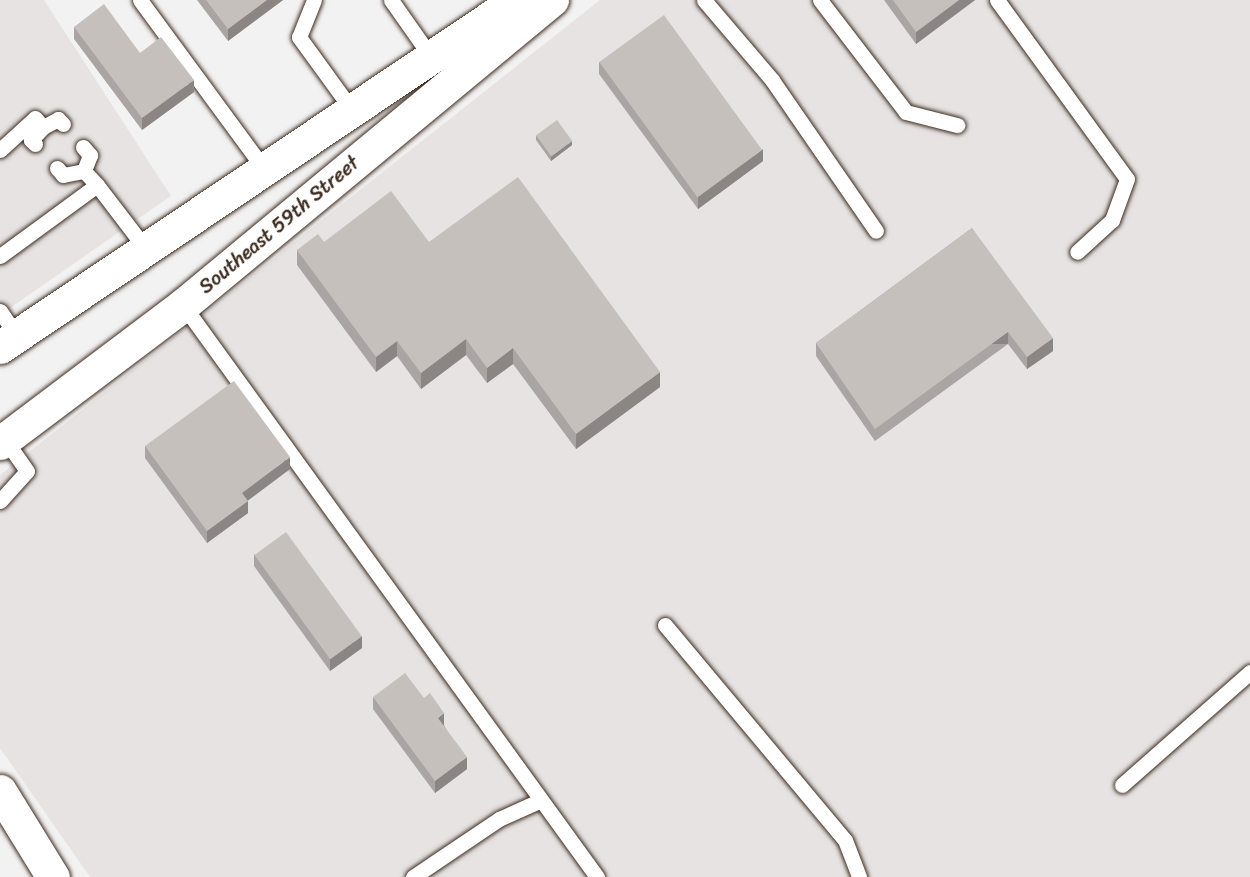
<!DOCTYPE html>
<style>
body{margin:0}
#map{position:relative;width:1250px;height:877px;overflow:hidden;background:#f3f2f2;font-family:Sriracha,sans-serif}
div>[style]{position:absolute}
.built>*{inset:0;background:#e6e3e2}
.roads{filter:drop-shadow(0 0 2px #3b2a1e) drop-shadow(0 0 2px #3b2a1e)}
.lane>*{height:15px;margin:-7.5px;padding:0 7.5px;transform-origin:7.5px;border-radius:7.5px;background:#fff}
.secondary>*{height:33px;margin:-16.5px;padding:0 16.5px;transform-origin:16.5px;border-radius:16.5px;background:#fff}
.wall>*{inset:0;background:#aaa5a3}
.shaded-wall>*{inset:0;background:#8b8684;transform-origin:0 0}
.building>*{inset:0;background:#c6c0bd;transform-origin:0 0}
span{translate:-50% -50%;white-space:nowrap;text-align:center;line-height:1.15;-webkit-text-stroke:5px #fff;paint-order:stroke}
.street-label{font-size:20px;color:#3b2a1e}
</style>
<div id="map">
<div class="built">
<div style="clip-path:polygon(0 0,44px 0,171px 196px,0 315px)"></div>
<div style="clip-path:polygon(600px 0,1250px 0,1250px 877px,90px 877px,0 748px,0 475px)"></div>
</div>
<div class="roads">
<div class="lane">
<div style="left:140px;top:0;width:210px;rotate:53.7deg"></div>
<div style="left:314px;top:0;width:40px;rotate:112deg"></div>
<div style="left:299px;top:37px;width:90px;rotate:54deg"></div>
<div style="left:391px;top:0;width:70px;rotate:54.9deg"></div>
<div style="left:704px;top:0;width:105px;rotate:49.6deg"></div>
<div style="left:772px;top:80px;width:183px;rotate:55.4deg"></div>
<div style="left:820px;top:0;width:141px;rotate:52.5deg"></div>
<div style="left:906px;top:112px;width:53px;rotate:14.3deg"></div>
<div style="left:997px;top:0;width:221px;rotate:54deg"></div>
<div style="left:1127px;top:179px;width:44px;rotate:110.1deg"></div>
<div style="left:1112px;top:220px;width:47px;rotate:137.6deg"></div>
<div style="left:35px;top:144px;width:6px;rotate:-135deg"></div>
<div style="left:31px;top:140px;width:18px;rotate:-47deg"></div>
<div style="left:43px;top:127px;width:17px;rotate:-28deg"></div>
<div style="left:58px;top:119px;width:7px;rotate:45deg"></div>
<div style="left:83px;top:147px;width:11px;rotate:49deg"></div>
<div style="left:90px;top:155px;width:17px;rotate:111deg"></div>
<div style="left:84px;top:171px;width:19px;rotate:47deg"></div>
<div style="left:0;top:150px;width:47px;rotate:-42.4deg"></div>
<div style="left:35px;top:118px;width:12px;rotate:48deg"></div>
<div style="left:57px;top:168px;width:9px;rotate:49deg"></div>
<div style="left:63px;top:175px;width:21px;rotate:-11deg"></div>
<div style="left:0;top:256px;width:120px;rotate:-36.2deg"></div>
<div style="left:97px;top:185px;width:81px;rotate:52.6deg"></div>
<div style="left:183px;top:305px;width:706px;rotate:54.1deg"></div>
<div style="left:0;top:311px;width:30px;rotate:56deg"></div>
<div style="left:0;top:501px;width:40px;rotate:-48deg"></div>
<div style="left:27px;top:471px;width:39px;rotate:-125deg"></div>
<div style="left:665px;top:625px;width:280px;rotate:50.1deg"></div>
<div style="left:845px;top:840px;width:40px;rotate:69deg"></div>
<div style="left:1122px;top:785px;width:171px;rotate:-41.4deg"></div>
<div style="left:413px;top:877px;width:104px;rotate:-34deg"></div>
<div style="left:499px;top:819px;width:46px;rotate:-24.3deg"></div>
</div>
<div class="secondary">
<div style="left:0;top:347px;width:622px;rotate:-33.92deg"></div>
<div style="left:0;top:443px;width:229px;rotate:-37deg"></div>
<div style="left:183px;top:305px;width:479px;rotate:-39.6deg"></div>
<div style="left:0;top:791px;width:101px;rotate:58.4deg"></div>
</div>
</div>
<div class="wall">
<div style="clip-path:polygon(197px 0,283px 0,228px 41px)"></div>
<div style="clip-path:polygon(884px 0,975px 0,916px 44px)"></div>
<div style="clip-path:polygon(74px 27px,140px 53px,194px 92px,142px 130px,74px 39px)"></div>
<div style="clip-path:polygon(599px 62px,763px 161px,698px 209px,599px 74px)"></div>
<div style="clip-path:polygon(536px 136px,572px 145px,551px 161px,536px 140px)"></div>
<div style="clip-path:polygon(972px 228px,1053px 351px,1027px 369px,1008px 344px,875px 441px,816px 356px,816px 343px)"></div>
<div style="clip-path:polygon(324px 242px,660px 387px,576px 449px,513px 364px,487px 383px,466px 355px,421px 389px,397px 356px,376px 372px,297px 265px,297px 250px)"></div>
<div style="clip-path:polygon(145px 446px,290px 469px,247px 501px,248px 513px,207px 543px,145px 458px)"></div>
<div style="clip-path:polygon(254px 554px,362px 648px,330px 671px,254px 566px)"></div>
<div style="clip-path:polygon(373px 697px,444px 725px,467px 769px,435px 793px,373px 709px)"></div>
</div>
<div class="shaded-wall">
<div style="clip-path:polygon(267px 0,283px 0,228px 41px,228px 29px)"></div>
<div style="clip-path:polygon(959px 0,975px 0,916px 44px,916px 32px)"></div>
<div style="clip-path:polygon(194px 80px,194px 92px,142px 130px,142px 118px)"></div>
<div style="clip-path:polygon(572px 141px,572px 145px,551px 161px,551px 157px)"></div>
<div style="clip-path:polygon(763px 149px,763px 161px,698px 209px,698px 197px)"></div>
<div style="left:1008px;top:332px;width:12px;height:165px;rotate:90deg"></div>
<div style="clip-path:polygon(1053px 338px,1053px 351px,1027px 369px,1027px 357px)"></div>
<div style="clip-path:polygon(466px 339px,466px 355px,421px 389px,421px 373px)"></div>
<div style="clip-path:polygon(397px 341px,397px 356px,376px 372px,376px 357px)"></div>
<div style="clip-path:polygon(513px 348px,513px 364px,487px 383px,487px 368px)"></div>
<div style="clip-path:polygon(660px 372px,660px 387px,576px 449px,576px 434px)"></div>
<div style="clip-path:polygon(290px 457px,290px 469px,242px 505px,242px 493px)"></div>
<div style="clip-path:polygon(248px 501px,248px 513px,207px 543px,207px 531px)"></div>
<div style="clip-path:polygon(362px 636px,362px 648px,330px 671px,330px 659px)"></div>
<div style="clip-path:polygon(444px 713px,444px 725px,438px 730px,438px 718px)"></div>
<div style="clip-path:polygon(467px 757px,467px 769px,435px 793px,435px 781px)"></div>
</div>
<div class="building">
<div style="clip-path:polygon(206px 0,267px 0,228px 29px)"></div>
<div style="clip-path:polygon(893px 0,959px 0,916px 32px)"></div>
<div style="clip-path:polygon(104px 4px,140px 53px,161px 37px,194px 80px,142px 118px,74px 27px)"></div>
<div style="left:664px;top:15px;width:167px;height:80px;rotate:54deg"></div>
<div style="left:557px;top:120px;width:26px;height:26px;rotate:54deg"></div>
<div style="clip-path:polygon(518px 177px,660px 372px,576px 434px,513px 348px,487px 368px,466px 339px,421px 373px,397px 341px,376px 357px,297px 250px,318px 234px,324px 242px,391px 191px,429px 242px)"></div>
<div style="clip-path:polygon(972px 228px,1053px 338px,1027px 357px,1008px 332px,875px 429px,816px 343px)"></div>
<div style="clip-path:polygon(234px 381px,290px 457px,242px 493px,248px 501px,207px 531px,145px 446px)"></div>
<div style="left:286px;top:532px;width:129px;height:39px;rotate:54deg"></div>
<div style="clip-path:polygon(405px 673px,424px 698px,430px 693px,444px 713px,438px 718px,467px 757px,435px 781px,373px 697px)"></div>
</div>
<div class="street-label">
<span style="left:279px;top:225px;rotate:-40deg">Southeast 59th Street</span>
</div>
</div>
